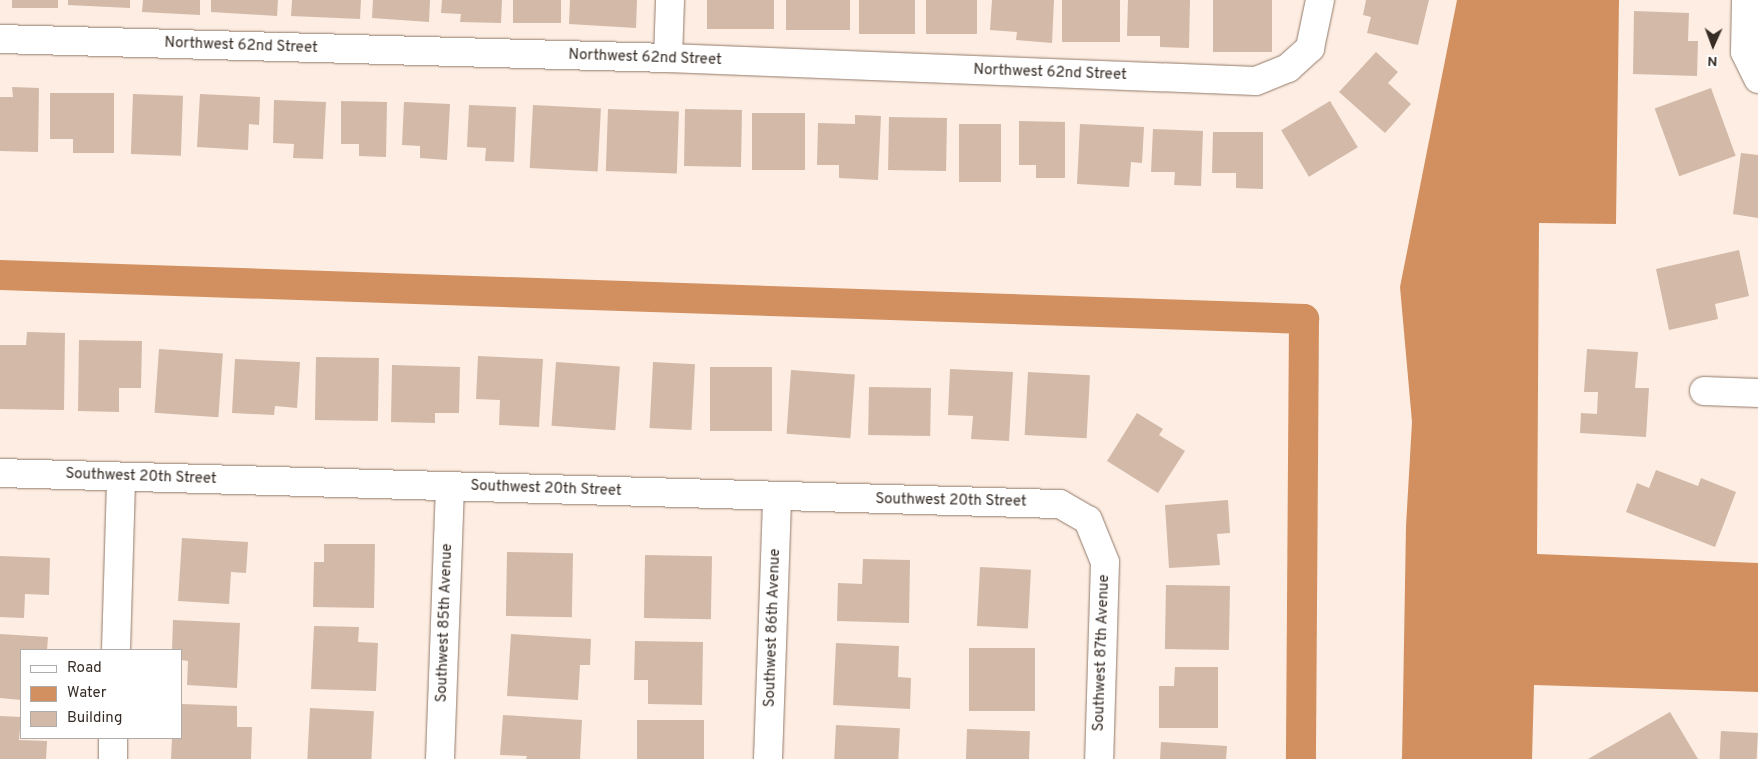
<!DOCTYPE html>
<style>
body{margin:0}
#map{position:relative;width:1758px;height:759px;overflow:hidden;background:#fdede2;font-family:Overpass,sans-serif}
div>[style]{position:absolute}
.water>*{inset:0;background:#d29060}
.canal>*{height:30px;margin:-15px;padding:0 15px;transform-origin:15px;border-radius:15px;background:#d29060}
.building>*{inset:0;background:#d3b9a8;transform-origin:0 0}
.roads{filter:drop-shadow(0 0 1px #927a6a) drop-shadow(0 0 1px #927a6a)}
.minor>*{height:28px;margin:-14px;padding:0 14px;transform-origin:14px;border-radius:14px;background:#fff}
span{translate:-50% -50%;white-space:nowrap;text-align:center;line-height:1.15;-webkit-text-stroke:4px #fff;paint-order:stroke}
.street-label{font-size:15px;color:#362c25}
.legend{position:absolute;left:20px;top:649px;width:162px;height:90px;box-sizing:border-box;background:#fff;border:1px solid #afaba8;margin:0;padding:6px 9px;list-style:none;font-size:15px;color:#362c25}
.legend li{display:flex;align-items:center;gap:10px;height:25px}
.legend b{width:25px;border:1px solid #afaba8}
.north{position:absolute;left:1688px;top:20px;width:50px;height:50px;-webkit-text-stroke:4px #fff;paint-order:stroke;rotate:182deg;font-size:14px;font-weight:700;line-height:20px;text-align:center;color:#362c25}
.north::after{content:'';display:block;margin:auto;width:18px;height:22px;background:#362c25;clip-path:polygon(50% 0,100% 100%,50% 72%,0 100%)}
</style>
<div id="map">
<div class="water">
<div style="clip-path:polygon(1457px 0,1619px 0,1616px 224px,1539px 223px,1537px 554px,1758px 563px,1758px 692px,1534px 685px,1532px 759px,1402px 759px,1406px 526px,1412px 422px,1400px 287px)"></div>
</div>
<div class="canal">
<div style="left:0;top:275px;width:1305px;rotate:1.93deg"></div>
<div style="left:1304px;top:319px;width:440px;rotate:90.4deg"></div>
</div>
<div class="building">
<div style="left:12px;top:0;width:46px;height:8px"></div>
<div style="clip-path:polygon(68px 0,130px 0,130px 8px,68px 5px)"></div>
<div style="clip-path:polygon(143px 0,200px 0,200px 15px,142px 12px)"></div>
<div style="clip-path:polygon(211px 0,278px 0,277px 16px,211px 12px)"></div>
<div style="clip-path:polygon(292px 0,361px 0,360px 19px,291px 16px)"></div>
<div style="clip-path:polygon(373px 0,430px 0,429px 22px,372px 18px)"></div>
<div style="clip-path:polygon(442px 0,502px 0,501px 23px,460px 22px,461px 14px,441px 13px)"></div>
<div style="left:513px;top:0;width:48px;height:23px"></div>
<div style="clip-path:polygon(570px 0,637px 0,636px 28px,569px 24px)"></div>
<div style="left:707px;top:0;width:67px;height:29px"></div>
<div style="left:786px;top:0;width:64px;height:30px"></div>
<div style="left:859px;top:0;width:56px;height:34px"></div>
<div style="left:926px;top:0;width:51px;height:34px"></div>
<div style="clip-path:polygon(992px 0,1054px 0,1052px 43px,1016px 40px,1017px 32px,990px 30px)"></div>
<div style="left:1062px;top:0;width:58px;height:42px"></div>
<div style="clip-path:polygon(1128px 0,1190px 0,1189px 48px,1160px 47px,1160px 36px,1127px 36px)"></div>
<div style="left:1213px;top:0;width:59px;height:52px"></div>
<div style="clip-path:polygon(1366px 0,1429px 0,1418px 45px,1367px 33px,1371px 17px,1363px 15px)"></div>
<div style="clip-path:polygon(1634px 11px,1689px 13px,1688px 41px,1698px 41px,1697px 76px,1633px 74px)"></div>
<div style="clip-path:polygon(1376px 52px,1398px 72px,1388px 83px,1411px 104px,1385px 133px,1339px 92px)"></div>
<div style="clip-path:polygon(12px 87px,39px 88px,38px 152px,0 151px,0 97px,13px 97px)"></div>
<div style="left:1711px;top:88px;width:72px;height:60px;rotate:70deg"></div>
<div style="clip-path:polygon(50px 93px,114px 93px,114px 153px,73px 153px,73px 139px,50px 139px)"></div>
<div style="left:133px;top:94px;width:50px;height:60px;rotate:2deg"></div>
<div style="clip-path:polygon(200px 94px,260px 97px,259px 125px,249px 124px,248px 150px,197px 147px)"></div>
<div style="clip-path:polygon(274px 100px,326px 102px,323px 159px,293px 158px,294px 144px,273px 143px)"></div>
<div style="clip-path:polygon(341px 101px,387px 102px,386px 157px,359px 156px,359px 144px,341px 144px)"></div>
<div style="left:1330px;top:101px;width:54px;height:57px;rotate:59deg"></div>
<div style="clip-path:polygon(404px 102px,450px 104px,447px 160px,420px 158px,420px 146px,402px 145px)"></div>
<div style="clip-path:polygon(469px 105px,516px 107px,514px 162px,485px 161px,486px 148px,467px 147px)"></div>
<div style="left:533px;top:105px;width:68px;height:63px;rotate:3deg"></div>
<div style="left:608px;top:109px;width:71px;height:62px;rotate:2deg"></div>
<div style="left:685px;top:109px;width:57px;height:57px;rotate:1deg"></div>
<div style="left:752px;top:113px;width:53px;height:57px"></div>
<div style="clip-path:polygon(855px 115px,881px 116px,878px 180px,839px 178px,839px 165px,817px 165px,818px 123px,855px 124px)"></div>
<div style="left:889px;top:117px;width:58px;height:53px;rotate:1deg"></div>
<div style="clip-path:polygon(1019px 121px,1065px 122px,1065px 178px,1036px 178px,1036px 165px,1019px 165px)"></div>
<div style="left:959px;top:124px;width:42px;height:58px"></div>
<div style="clip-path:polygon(1080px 124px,1144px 127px,1142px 163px,1131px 162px,1129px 187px,1077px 184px)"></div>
<div style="clip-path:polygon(1153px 129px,1203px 131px,1201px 186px,1174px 185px,1175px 172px,1151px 172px)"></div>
<div style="clip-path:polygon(1213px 132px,1263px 132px,1263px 189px,1236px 188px,1236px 173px,1212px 173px)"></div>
<div style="clip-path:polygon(1741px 153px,1758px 155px,1758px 218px,1733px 214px)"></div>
<div style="clip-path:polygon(1739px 250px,1749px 296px,1715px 304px,1718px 319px,1669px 330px,1656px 269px)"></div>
<div style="clip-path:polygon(27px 332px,65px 333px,64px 410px,0 409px,0 345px,26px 345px)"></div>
<div style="clip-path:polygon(79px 340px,142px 341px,141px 388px,119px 388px,119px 412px,78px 411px)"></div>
<div style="left:159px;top:349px;width:64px;height:64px;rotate:4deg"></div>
<div style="clip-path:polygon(1587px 349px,1638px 352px,1635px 388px,1649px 388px,1646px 437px,1580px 433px,1581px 413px,1597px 414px,1598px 392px,1584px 392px)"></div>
<div style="clip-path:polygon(478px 356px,543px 359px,539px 427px,499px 425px,500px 400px,476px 399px)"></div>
<div style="left:316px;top:357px;width:63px;height:63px;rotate:1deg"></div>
<div style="clip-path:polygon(235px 359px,300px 362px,297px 408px,275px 406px,274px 415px,232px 413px)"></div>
<div style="left:556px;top:362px;width:64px;height:64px;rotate:4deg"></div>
<div style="left:653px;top:362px;width:42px;height:66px;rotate:3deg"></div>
<div style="clip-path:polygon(392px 365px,460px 367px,459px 413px,435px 413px,435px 423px,391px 422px)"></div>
<div style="left:710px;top:367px;width:62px;height:64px"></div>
<div style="clip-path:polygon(950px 369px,1013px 372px,1009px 441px,971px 439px,973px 416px,948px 415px)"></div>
<div style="left:791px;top:370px;width:64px;height:64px;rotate:4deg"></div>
<div style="left:1028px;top:372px;width:62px;height:63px;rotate:3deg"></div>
<div style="left:869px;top:387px;width:62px;height:48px;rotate:1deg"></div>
<div style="clip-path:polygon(1137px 413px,1163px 429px,1159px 435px,1185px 451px,1158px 493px,1107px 461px)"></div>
<div style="clip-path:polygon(1656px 470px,1698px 486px,1701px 478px,1736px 492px,1715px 547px,1626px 512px,1637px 483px,1649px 488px)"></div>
<div style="clip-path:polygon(1228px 500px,1230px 533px,1217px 534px,1220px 565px,1169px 568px,1165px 505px)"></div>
<div style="clip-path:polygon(182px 538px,248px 542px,246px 573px,231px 572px,229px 604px,178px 601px)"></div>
<div style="clip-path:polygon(324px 544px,375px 544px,374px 608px,313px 607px,314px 562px,324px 562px)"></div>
<div style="left:507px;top:552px;width:66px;height:64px;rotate:1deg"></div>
<div style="left:645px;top:555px;width:67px;height:63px;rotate:1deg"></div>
<div style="clip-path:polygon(0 556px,50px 558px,49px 595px,25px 594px,24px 618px,0 617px)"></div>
<div style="clip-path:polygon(863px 559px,910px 560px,909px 623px,837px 621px,838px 583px,862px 584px)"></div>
<div style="left:980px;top:567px;width:51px;height:59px;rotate:3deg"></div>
<div style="left:1166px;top:585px;width:64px;height:64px;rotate:1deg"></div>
<div style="clip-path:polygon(173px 620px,240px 623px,237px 688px,187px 685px,188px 661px,181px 660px,181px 650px,172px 650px)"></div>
<div style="clip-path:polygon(314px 626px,359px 627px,358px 642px,378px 643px,376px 691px,311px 689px)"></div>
<div style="clip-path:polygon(0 634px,48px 637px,47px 650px,21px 650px,21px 700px,0 698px)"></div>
<div style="clip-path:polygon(511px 634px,591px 639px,590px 665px,580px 665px,578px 700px,507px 696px)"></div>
<div style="clip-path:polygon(635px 641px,703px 642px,702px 705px,648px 704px,648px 680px,634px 680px)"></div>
<div style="clip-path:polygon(836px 643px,899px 646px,898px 677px,911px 678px,910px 709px,833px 705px)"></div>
<div style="left:969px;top:648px;width:66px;height:63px"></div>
<div style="clip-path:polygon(1175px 667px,1218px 667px,1218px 728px,1159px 728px,1159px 686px,1174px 686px)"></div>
<div style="clip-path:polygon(181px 704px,237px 706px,237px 727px,252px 727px,251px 759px,171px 759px,172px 738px,181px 738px)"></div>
<div style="left:310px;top:708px;width:64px;height:51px;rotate:3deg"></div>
<div style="clip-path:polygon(1670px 712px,1698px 759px,1588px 759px)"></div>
<div style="clip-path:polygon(503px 715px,582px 720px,580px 759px,526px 759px,527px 756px,500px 755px)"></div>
<div style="clip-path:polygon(0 716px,21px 717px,19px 740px,47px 741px,46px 759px,0 759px)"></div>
<div style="left:637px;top:720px;width:67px;height:39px"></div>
<div style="left:836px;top:725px;width:64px;height:34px;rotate:3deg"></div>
<div style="left:967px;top:729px;width:63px;height:30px;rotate:2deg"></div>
<div style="left:1721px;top:731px;width:37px;height:28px;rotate:3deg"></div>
<div style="clip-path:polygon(1161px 742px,1227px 746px,1226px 759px,1160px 759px)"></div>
</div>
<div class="roads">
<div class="minor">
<div style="left:1746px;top:0;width:52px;rotate:91.1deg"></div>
<div style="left:1745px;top:52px;width:30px;rotate:64deg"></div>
<div style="left:0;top:39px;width:668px;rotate:1.63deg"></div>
<div style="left:668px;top:58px;width:588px;rotate:2.24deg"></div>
<div style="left:1256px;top:81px;width:35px;rotate:-22deg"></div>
<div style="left:1288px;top:68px;width:30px;rotate:-42deg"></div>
<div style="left:1310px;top:48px;width:49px;rotate:-78.2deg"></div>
<div style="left:668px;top:58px;width:58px;rotate:-88deg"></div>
<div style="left:1704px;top:391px;width:54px;rotate:2.1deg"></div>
<div style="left:0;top:473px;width:1060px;rotate:1.68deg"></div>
<div style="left:1060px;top:504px;width:32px;rotate:30deg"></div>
<div style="left:1088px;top:520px;width:45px;rotate:68deg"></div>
<div style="left:1105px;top:562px;width:197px;rotate:91.7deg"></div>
<div style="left:116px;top:650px;width:173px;rotate:-88.3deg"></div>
<div style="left:113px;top:759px;width:21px;rotate:-90deg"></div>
<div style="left:440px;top:759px;width:273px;rotate:-87.9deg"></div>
<div style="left:768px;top:759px;width:262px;rotate:-88deg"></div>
</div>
</div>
<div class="street-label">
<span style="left:241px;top:46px;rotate:2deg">Northwest 62nd Street</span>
<span style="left:645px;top:58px;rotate:2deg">Northwest 62nd Street</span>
<span style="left:1050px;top:73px;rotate:2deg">Northwest 62nd Street</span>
<span style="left:141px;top:477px;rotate:2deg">Southwest 20th Street</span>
<span style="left:546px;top:489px;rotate:2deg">Southwest 20th Street</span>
<span style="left:951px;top:501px;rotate:1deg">Southwest 20th Street</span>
<span style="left:445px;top:623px;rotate:-88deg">Southwest 85th Avenue</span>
<span style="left:773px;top:628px;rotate:-88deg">Southwest 86th Avenue</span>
<span style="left:1102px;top:653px;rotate:-88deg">Southwest 87th Avenue</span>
</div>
<ul class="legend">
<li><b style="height:6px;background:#fff"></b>Road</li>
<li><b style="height:14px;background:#d29060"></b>Water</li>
<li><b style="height:14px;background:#d3b9a8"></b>Building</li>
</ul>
<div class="north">N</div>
</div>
